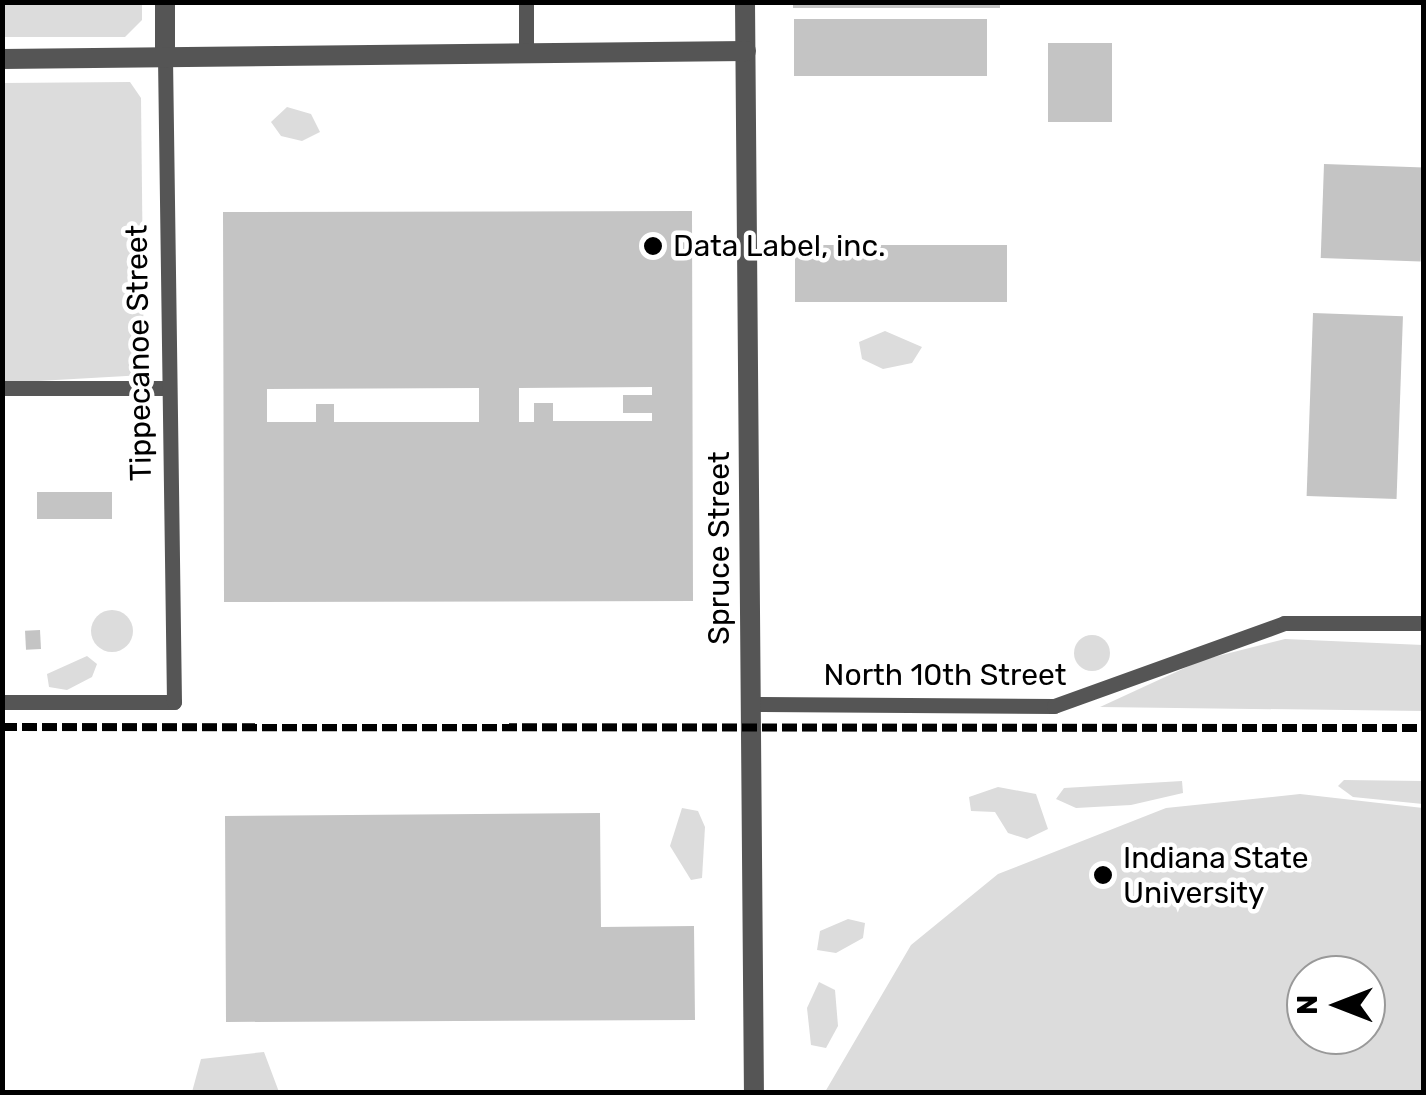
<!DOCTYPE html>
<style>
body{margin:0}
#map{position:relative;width:1426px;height:1095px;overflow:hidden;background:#fff;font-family:Rubik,sans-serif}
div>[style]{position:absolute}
.green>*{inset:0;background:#dcdcdc}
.round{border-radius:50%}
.building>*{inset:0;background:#c4c4c4;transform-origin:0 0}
.service>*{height:15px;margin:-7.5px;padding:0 7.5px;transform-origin:7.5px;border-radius:7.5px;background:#555}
.minor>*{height:20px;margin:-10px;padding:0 10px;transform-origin:10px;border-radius:10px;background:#555}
.rail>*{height:8px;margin-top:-4px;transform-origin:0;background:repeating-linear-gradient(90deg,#000 0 15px,transparent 0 20px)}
.dots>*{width:28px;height:28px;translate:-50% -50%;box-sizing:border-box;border:5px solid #fff;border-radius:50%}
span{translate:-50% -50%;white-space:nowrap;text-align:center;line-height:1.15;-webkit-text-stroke:9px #fff;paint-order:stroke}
.poi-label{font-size:30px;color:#000}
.left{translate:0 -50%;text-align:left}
.street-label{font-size:30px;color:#000}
.frame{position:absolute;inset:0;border:5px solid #000;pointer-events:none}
.north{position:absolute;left:1286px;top:955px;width:100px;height:100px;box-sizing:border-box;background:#fff;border:2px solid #999;border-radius:50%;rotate:270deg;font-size:28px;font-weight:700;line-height:40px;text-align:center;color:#000}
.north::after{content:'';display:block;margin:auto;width:35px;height:45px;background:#000;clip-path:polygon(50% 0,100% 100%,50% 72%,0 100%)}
</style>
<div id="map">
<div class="green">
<div style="clip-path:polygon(3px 2px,142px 3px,142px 20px,125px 37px,3px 37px)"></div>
<div style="clip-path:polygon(130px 82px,141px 98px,144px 375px,3px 383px,2px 83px)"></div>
<div style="clip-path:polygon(287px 107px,311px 114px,320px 132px,302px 141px,281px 136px,271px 122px)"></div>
<div style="clip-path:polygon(885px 331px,922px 347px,912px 363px,883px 369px,862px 359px,859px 342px)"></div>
<div class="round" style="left:91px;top:610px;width:42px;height:42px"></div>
<div class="round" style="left:1074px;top:635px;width:36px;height:36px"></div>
<div style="clip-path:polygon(1285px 639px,1423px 645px,1423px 711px,1100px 707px,1202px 660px)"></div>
<div style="clip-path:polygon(87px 656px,97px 664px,92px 677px,67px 690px,49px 687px,47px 674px)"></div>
<div style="clip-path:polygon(1344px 780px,1423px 781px,1423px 804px,1353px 797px,1338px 786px)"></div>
<div style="clip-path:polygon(1182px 781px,1183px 793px,1131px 805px,1076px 808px,1056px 799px,1064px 788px)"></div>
<div style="clip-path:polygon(998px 787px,1036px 794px,1048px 829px,1027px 839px,1008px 833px,995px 812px,971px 811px,969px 797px)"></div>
<div style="clip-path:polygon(evenodd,1300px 794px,1423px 808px,1423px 1092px,825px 1092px,911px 945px,998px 874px,1166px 808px,1300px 794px,1306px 975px,1366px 975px,1366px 1035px,1306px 1035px,1306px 975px)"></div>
<div style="clip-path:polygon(682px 808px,698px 811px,705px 827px,702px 878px,691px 880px,670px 846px)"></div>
<div style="clip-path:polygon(848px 919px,865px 923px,863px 938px,836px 953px,817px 950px,820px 931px)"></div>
<div style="clip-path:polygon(819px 982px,835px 990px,838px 1026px,826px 1048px,811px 1045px,807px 1008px)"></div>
<div style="clip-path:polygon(264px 1052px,279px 1092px,192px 1092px,201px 1059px)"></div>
</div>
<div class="building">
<div style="left:793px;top:2px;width:207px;height:6px"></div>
<div style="left:987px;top:19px;width:57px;height:193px;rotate:90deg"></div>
<div style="left:1048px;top:43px;width:64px;height:79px"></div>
<div style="left:1324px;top:164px;width:100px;height:94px;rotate:2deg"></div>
<div style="clip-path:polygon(evenodd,692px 211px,693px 601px,224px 602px,223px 212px,692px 211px,652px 387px,652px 395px,623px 395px,623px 413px,652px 413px,652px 421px,553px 421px,553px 403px,534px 403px,534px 422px,519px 422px,519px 388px,652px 387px,692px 211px,479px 388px,479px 422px,334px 422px,334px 404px,316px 404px,316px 422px,267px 422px,267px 389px,479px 388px)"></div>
<div style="left:1007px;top:245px;width:57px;height:212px;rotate:90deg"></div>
<div style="left:1313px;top:313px;width:90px;height:183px;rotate:2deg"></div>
<div style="left:112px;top:492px;width:27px;height:75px;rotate:90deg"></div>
<div style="left:40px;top:630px;width:19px;height:15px;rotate:87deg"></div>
<div style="clip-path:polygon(600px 813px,601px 927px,694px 926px,695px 1020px,226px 1022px,225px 816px)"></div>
</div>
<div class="service">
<div style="left:526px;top:2px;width:52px;rotate:90deg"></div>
<div style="left:2px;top:388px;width:167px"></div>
<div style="left:2px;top:702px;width:172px"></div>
<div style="left:174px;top:702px;width:644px;rotate:-90.8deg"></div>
<div style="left:750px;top:704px;width:304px;rotate:0.4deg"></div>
<div style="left:1054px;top:706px;width:245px;rotate:-19.8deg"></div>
<div style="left:1284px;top:623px;width:140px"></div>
</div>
<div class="minor">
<div style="left:745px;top:2px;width:1090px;rotate:89.53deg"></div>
<div style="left:165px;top:58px;width:56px;rotate:-90deg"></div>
<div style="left:2px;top:59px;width:744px;rotate:-0.62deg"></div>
</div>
<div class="rail">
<div style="left:2px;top:727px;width:1422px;rotate:0.04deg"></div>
</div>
<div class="dots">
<div style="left:653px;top:246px;background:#000"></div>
<div style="left:1103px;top:875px;background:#000"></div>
</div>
<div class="poi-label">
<span class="left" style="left:673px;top:246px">Data Label, inc.</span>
<span class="left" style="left:1123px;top:875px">Indiana State<br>University</span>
</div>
<div class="street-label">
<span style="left:139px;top:353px;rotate:-91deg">Tippecanoe Street</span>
<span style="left:719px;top:548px;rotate:-90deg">Spruce Street</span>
<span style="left:945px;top:675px">North 10th Street</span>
</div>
<div class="frame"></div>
<div class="north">N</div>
</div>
